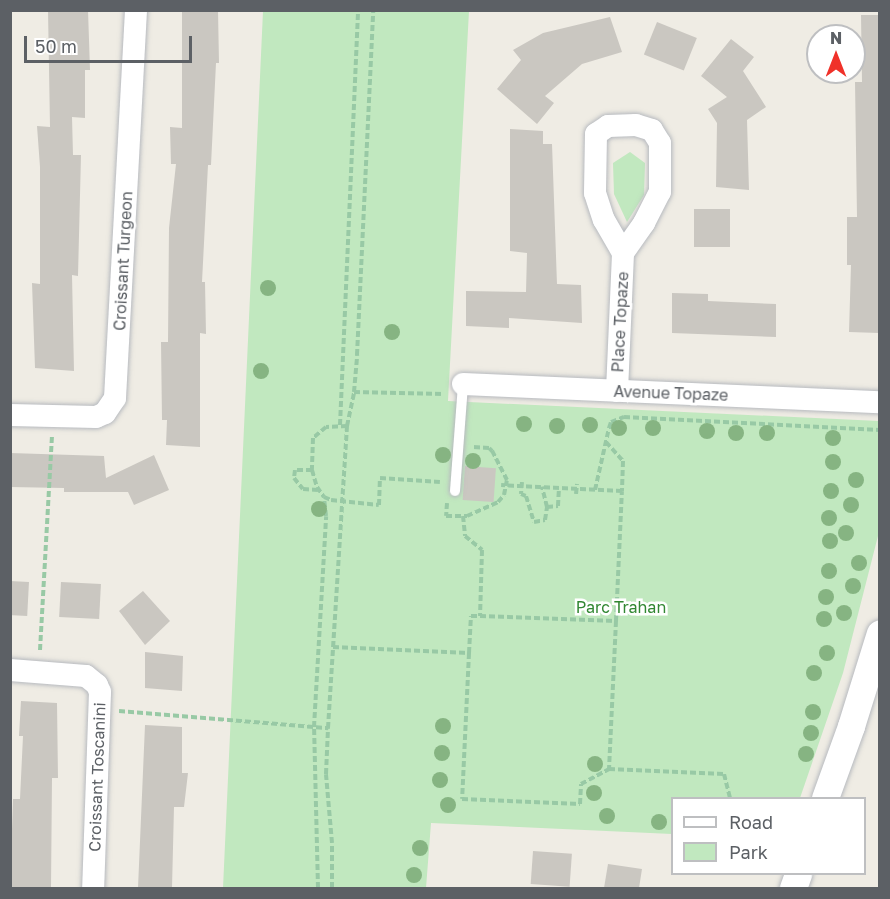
<!DOCTYPE html>
<style>
body{margin:0}
#map{position:relative;width:890px;height:899px;overflow:hidden;background:#efece4;font-family:"Golos Text",sans-serif}
div>[style]{position:absolute}
.green>*{inset:0;background:#c1e8bf}
.building>*{inset:0;background:#cac7c1;transform-origin:0 0}
.path>*{height:4px;margin-top:-2px;transform-origin:0;background:repeating-linear-gradient(90deg,#98c9a5 0 6px,transparent 0 9px)}
.roads{filter:drop-shadow(0 0 2px #b7babf) drop-shadow(0 0 2px #b7babf)}
.service>*{height:10px;margin:-5px;padding:0 5px;transform-origin:5px;border-radius:5px;background:#fff}
.minor>*{height:22px;margin:-11px;padding:0 11px;transform-origin:11px;border-radius:11px;background:#fff}
.tertiary>*{height:27px;margin:-13.5px;padding:0 13.5px;transform-origin:13.5px;border-radius:13.5px;background:#fff}
.trees>*{width:16px;height:16px;margin:-8px;border-radius:50%;background:#86b482}
span{translate:-50% -50%;white-space:nowrap;text-align:center;line-height:1.15;-webkit-text-stroke:5px #fff;paint-order:stroke}
.street-label{font-size:16px;color:#5c6065}
.park-label{font-size:16px;color:#318732}
.frame{position:absolute;inset:0;border:12px solid #5c6065;pointer-events:none}
.legend{position:absolute;left:671px;top:797px;width:195px;height:78px;box-sizing:border-box;background:#fff;border:2px solid #bebfc1;margin:0;padding:8px 10px;list-style:none;font-size:18px;color:#5c6065}
.legend li{display:flex;align-items:center;gap:12px;height:30px}
.legend b{width:30px;border:2px solid #bebfc1}
.north{position:absolute;left:806px;top:24px;width:60px;height:60px;box-sizing:border-box;background:#fff;border:2px solid #bebfc1;border-radius:50%;rotate:0deg;font-size:16px;font-weight:700;line-height:24px;text-align:center;color:#5c6065}
.north::after{content:'';display:block;margin:auto;width:21px;height:27px;background:#f03129;clip-path:polygon(50% 0,100% 100%,50% 72%,0 100%)}
.scale{position:absolute;left:24px;top:36px;width:168px;height:27px;box-sizing:border-box;border:3px solid #5c6065;border-top:0;padding-left:8px;font-size:18px;line-height:21px;white-space:nowrap;color:#5c6065;-webkit-text-stroke:4px #fff;paint-order:stroke}
</style>
<div id="map">
<div class="green">
<div style="clip-path:polygon(263px 11px,469px 11px,448px 401px,879px 421px,879px 532px,843px 673px,800px 798px,672px 798px,672px 834px,431px 823px,426px 888px,223px 888px)"></div>
<div style="clip-path:polygon(630px 152px,645px 163px,644px 195px,627px 222px,614px 194px,613px 163px)"></div>
</div>
<div class="building">
<div style="clip-path:polygon(48px 10px,88px 10px,90px 70px,85px 70px,85px 118px,72px 117px,73px 155px,81px 155px,78px 276px,72px 275px,74px 371px,35px 368px,32px 283px,40px 284px,40px 167px,37px 126px,50px 127px)"></div>
<div style="clip-path:polygon(182px 10px,218px 10px,219px 63px,216px 63px,211px 165px,208px 165px,202px 282px,205px 282px,206px 334px,200px 333px,200px 447px,166px 445px,167px 420px,162px 420px,161px 342px,168px 342px,169px 228px,176px 164px,171px 164px,170px 127px,182px 128px)"></div>
<div style="clip-path:polygon(861px 15px,879px 15px,879px 333px,849px 332px,851px 265px,847px 265px,847px 217px,857px 217px,855px 82px,862px 82px)"></div>
<div style="clip-path:polygon(610px 17px,622px 52px,582px 64px,545px 96px,554px 103px,537px 124px,497px 89px,521px 60px,513px 50px,543px 33px)"></div>
<div style="left:657px;top:22px;width:43px;height:35px;rotate:22deg"></div>
<div style="clip-path:polygon(731px 39px,754px 57px,743px 71px,766px 107px,747px 120px,749px 190px,716px 187px,717px 123px,708px 109px,727px 97px,701px 76px)"></div>
<div style="clip-path:polygon(510px 129px,543px 131px,543px 144px,552px 144px,557px 284px,581px 285px,582px 323px,509px 318px,509px 328px,466px 326px,466px 291px,526px 292px,527px 253px,510px 251px)"></div>
<div style="left:694px;top:209px;width:36px;height:38px"></div>
<div style="clip-path:polygon(672px 293px,708px 294px,708px 301px,776px 304px,776px 337px,672px 333px)"></div>
<div style="clip-path:polygon(10px 453px,104px 456px,106px 478px,154px 455px,169px 490px,134px 505px,128px 492px,64px 492px,64px 488px,10px 487px)"></div>
<div style="left:465px;top:466px;width:31px;height:34px;rotate:4deg"></div>
<div style="left:10px;top:581px;width:19px;height:34px;rotate:3deg"></div>
<div style="left:61px;top:582px;width:40px;height:35px;rotate:3deg"></div>
<div style="clip-path:polygon(143px 591px,170px 621px,145px 645px,119px 611px)"></div>
<div style="clip-path:polygon(145px 652px,183px 656px,182px 691px,145px 688px)"></div>
<div style="clip-path:polygon(21px 701px,57px 703px,58px 778px,52px 778px,51px 888px,10px 888px,13px 799px,20px 799px,23px 736px,19px 736px)"></div>
<div style="clip-path:polygon(145px 725px,182px 727px,182px 773px,188px 773px,184px 807px,174px 807px,172px 888px,138px 888px)"></div>
<div style="left:533px;top:851px;width:39px;height:33px;rotate:4deg"></div>
<div style="clip-path:polygon(608px 864px,642px 869px,639px 888px,604px 888px)"></div>
</div>
<div class="path">
<div style="left:354px;top:392px;width:90px;rotate:1.3deg"></div>
<div style="left:340px;top:425px;width:415px;rotate:-87.5deg"></div>
<div style="left:347px;top:426px;width:21px;rotate:177deg"></div>
<div style="left:326px;top:427px;width:17px;rotate:140deg"></div>
<div style="left:313px;top:438px;width:32px;rotate:92deg"></div>
<div style="left:312px;top:470px;width:18px;rotate:74deg"></div>
<div style="left:317px;top:487px;width:12px;rotate:55deg"></div>
<div style="left:324px;top:497px;width:8px;rotate:23deg"></div>
<div style="left:331px;top:500px;width:48px;rotate:5.9deg"></div>
<div style="left:379px;top:505px;width:27px;rotate:-88deg"></div>
<div style="left:380px;top:478px;width:60px;rotate:3.8deg"></div>
<div style="left:606px;top:442px;width:25px;rotate:48deg"></div>
<div style="left:623px;top:461px;width:30px;rotate:92deg"></div>
<div style="left:312px;top:470px;width:17px;rotate:180deg"></div>
<div style="left:295px;top:470px;width:8px;rotate:97deg"></div>
<div style="left:294px;top:478px;width:14px;rotate:51deg"></div>
<div style="left:303px;top:489px;width:15px;rotate:4deg"></div>
<div style="left:522px;top:482px;width:12px;rotate:95deg"></div>
<div style="left:521px;top:494px;width:5px;rotate:22deg"></div>
<div style="left:526px;top:496px;width:27px;rotate:73deg"></div>
<div style="left:534px;top:522px;width:11px;rotate:-10deg"></div>
<div style="left:545px;top:520px;width:13px;rotate:-81deg"></div>
<div style="left:547px;top:507px;width:21px;rotate:-104deg"></div>
<div style="left:595px;top:490px;width:64px;rotate:-77.3deg"></div>
<div style="left:609px;top:428px;width:6px;rotate:-72deg"></div>
<div style="left:611px;top:422px;width:14px;rotate:-21deg"></div>
<div style="left:624px;top:417px;width:256px;rotate:2.9deg"></div>
<div style="left:576px;top:494px;width:10px;rotate:-84deg"></div>
<div style="left:447px;top:503px;width:13px;rotate:94deg"></div>
<div style="left:446px;top:516px;width:21px"></div>
<div style="left:467px;top:516px;width:34px;rotate:-24deg"></div>
<div style="left:498px;top:502px;width:9px;rotate:-49deg"></div>
<div style="left:504px;top:495px;width:15px;rotate:-79deg"></div>
<div style="left:507px;top:480px;width:33px;rotate:-117deg"></div>
<div style="left:492px;top:451px;width:4px;rotate:-135deg"></div>
<div style="left:489px;top:448px;width:16px;rotate:-176deg"></div>
<div style="left:547px;top:507px;width:11px;rotate:-5deg"></div>
<div style="left:558px;top:506px;width:18px;rotate:-87deg"></div>
<div style="left:463px;top:516px;width:20px;rotate:84deg"></div>
<div style="left:465px;top:536px;width:22px;rotate:39deg"></div>
<div style="left:482px;top:550px;width:66px;rotate:91.7deg"></div>
<div style="left:480px;top:616px;width:136px;rotate:2.1deg"></div>
<div style="left:616px;top:621px;width:130px;rotate:-87.4deg"></div>
<div style="left:622px;top:491px;width:121px;rotate:-177.2deg"></div>
<div style="left:616px;top:621px;width:148px;rotate:92.7deg"></div>
<div style="left:609px;top:769px;width:115px;rotate:2.5deg"></div>
<div style="left:724px;top:774px;width:25px;rotate:76deg"></div>
<div style="left:333px;top:647px;width:136px;rotate:2.5deg"></div>
<div style="left:469px;top:653px;width:37px;rotate:-87deg"></div>
<div style="left:471px;top:616px;width:9px"></div>
<div style="left:40px;top:650px;width:214px;rotate:-86.8deg"></div>
<div style="left:469px;top:653px;width:146px;rotate:92.7deg"></div>
<div style="left:462px;top:799px;width:118px;rotate:2.4deg"></div>
<div style="left:580px;top:804px;width:20px;rotate:-87deg"></div>
<div style="left:581px;top:784px;width:32px;rotate:-28deg"></div>
<div style="left:119px;top:711px;width:210px;rotate:4.7deg"></div>
<div style="left:318px;top:888px;width:161px;rotate:-91.4deg"></div>
<div style="left:314px;top:727px;width:211px;rotate:-86.7deg"></div>
<div style="left:326px;top:516px;width:19px;rotate:-96deg"></div>
<div style="left:332px;top:888px;width:45px;rotate:-90deg"></div>
<div style="left:332px;top:843px;width:69px;rotate:-95deg"></div>
<div style="left:326px;top:774px;width:46px;rotate:-87.5deg"></div>
<div style="left:328px;top:728px;width:303px;rotate:-86.4deg"></div>
<div style="left:347px;top:426px;width:35px;rotate:-78deg"></div>
<div style="left:354px;top:392px;width:37px;rotate:-85deg"></div>
<div style="left:357px;top:355px;width:345px;rotate:-87.3deg"></div>
</div>
<div class="roads">
<div class="service">
<div style="left:455px;top:491px;width:107px;rotate:-85.7deg"></div>
</div>
<div class="minor">
<div style="left:463px;top:384px;width:417px;rotate:2.5deg"></div>
<div style="left:617px;top:391px;width:138px;rotate:-87.5deg"></div>
<div style="left:623px;top:253px;width:37px;rotate:-55deg"></div>
<div style="left:644px;top:223px;width:35px;rotate:-63deg"></div>
<div style="left:660px;top:192px;width:49px;rotate:-90deg"></div>
<div style="left:660px;top:143px;width:15px;rotate:-122deg"></div>
<div style="left:652px;top:130px;width:17px;rotate:-163deg"></div>
<div style="left:636px;top:125px;width:28px;rotate:178deg"></div>
<div style="left:608px;top:126px;width:14px;rotate:146deg"></div>
<div style="left:596px;top:134px;width:59px;rotate:91deg"></div>
<div style="left:595px;top:193px;width:28px;rotate:72deg"></div>
<div style="left:604px;top:220px;width:38px;rotate:60deg"></div>
<div style="left:10px;top:415px;width:86px;rotate:1.3deg"></div>
<div style="left:96px;top:417px;width:10px;rotate:-24deg"></div>
<div style="left:105px;top:413px;width:18px;rotate:-56deg"></div>
<div style="left:115px;top:398px;width:389px;rotate:-86.9deg"></div>
<div style="left:10px;top:670px;width:76px;rotate:4.5deg"></div>
<div style="left:86px;top:676px;width:14px;rotate:39deg"></div>
<div style="left:97px;top:685px;width:8px;rotate:67deg"></div>
<div style="left:100px;top:692px;width:196px;rotate:92deg"></div>
</div>
<div class="tertiary">
<div style="left:825px;top:798px;width:77px;rotate:-70.1deg"></div>
<div style="left:851px;top:726px;width:97px;rotate:-72.7deg"></div>
<div style="left:793px;top:888px;width:15px;rotate:-70deg"></div>
</div>
</div>
<div class="trees">
<div style="left:268px;top:288px"></div>
<div style="left:392px;top:332px"></div>
<div style="left:261px;top:371px"></div>
<div style="left:524px;top:424px"></div>
<div style="left:590px;top:425px"></div>
<div style="left:557px;top:426px"></div>
<div style="left:619px;top:428px"></div>
<div style="left:653px;top:428px"></div>
<div style="left:707px;top:431px"></div>
<div style="left:736px;top:433px"></div>
<div style="left:767px;top:433px"></div>
<div style="left:833px;top:438px"></div>
<div style="left:443px;top:455px"></div>
<div style="left:473px;top:461px"></div>
<div style="left:833px;top:462px"></div>
<div style="left:856px;top:480px"></div>
<div style="left:831px;top:491px"></div>
<div style="left:851px;top:505px"></div>
<div style="left:319px;top:509px"></div>
<div style="left:829px;top:518px"></div>
<div style="left:846px;top:533px"></div>
<div style="left:830px;top:541px"></div>
<div style="left:859px;top:563px"></div>
<div style="left:829px;top:571px"></div>
<div style="left:853px;top:586px"></div>
<div style="left:826px;top:597px"></div>
<div style="left:844px;top:613px"></div>
<div style="left:824px;top:619px"></div>
<div style="left:827px;top:653px"></div>
<div style="left:814px;top:673px"></div>
<div style="left:813px;top:712px"></div>
<div style="left:443px;top:726px"></div>
<div style="left:811px;top:733px"></div>
<div style="left:442px;top:753px"></div>
<div style="left:806px;top:754px"></div>
<div style="left:595px;top:764px"></div>
<div style="left:440px;top:780px"></div>
<div style="left:594px;top:793px"></div>
<div style="left:448px;top:805px"></div>
<div style="left:607px;top:816px"></div>
<div style="left:659px;top:822px"></div>
<div style="left:420px;top:848px"></div>
<div style="left:414px;top:875px"></div>
</div>
<div class="street-label">
<span style="left:123px;top:261px;rotate:-87deg">Croissant Turgeon</span>
<span style="left:620px;top:322px;rotate:-87deg">Place Topaze</span>
<span style="left:671px;top:393px;rotate:2deg">Avenue Topaze</span>
<span style="left:97px;top:777px;rotate:-88deg">Croissant Toscanini</span>
</div>
<div class="park-label">
<span style="left:621px;top:607px">Parc Trahan</span>
</div>
<div class="frame"></div>
<ul class="legend">
<li><b style="height:8px;background:#fff"></b>Road</li>
<li><b style="height:16px;background:#c1e8bf"></b>Park</li>
</ul>
<div class="north">N</div>
<div class="scale">50 m</div>
</div>
